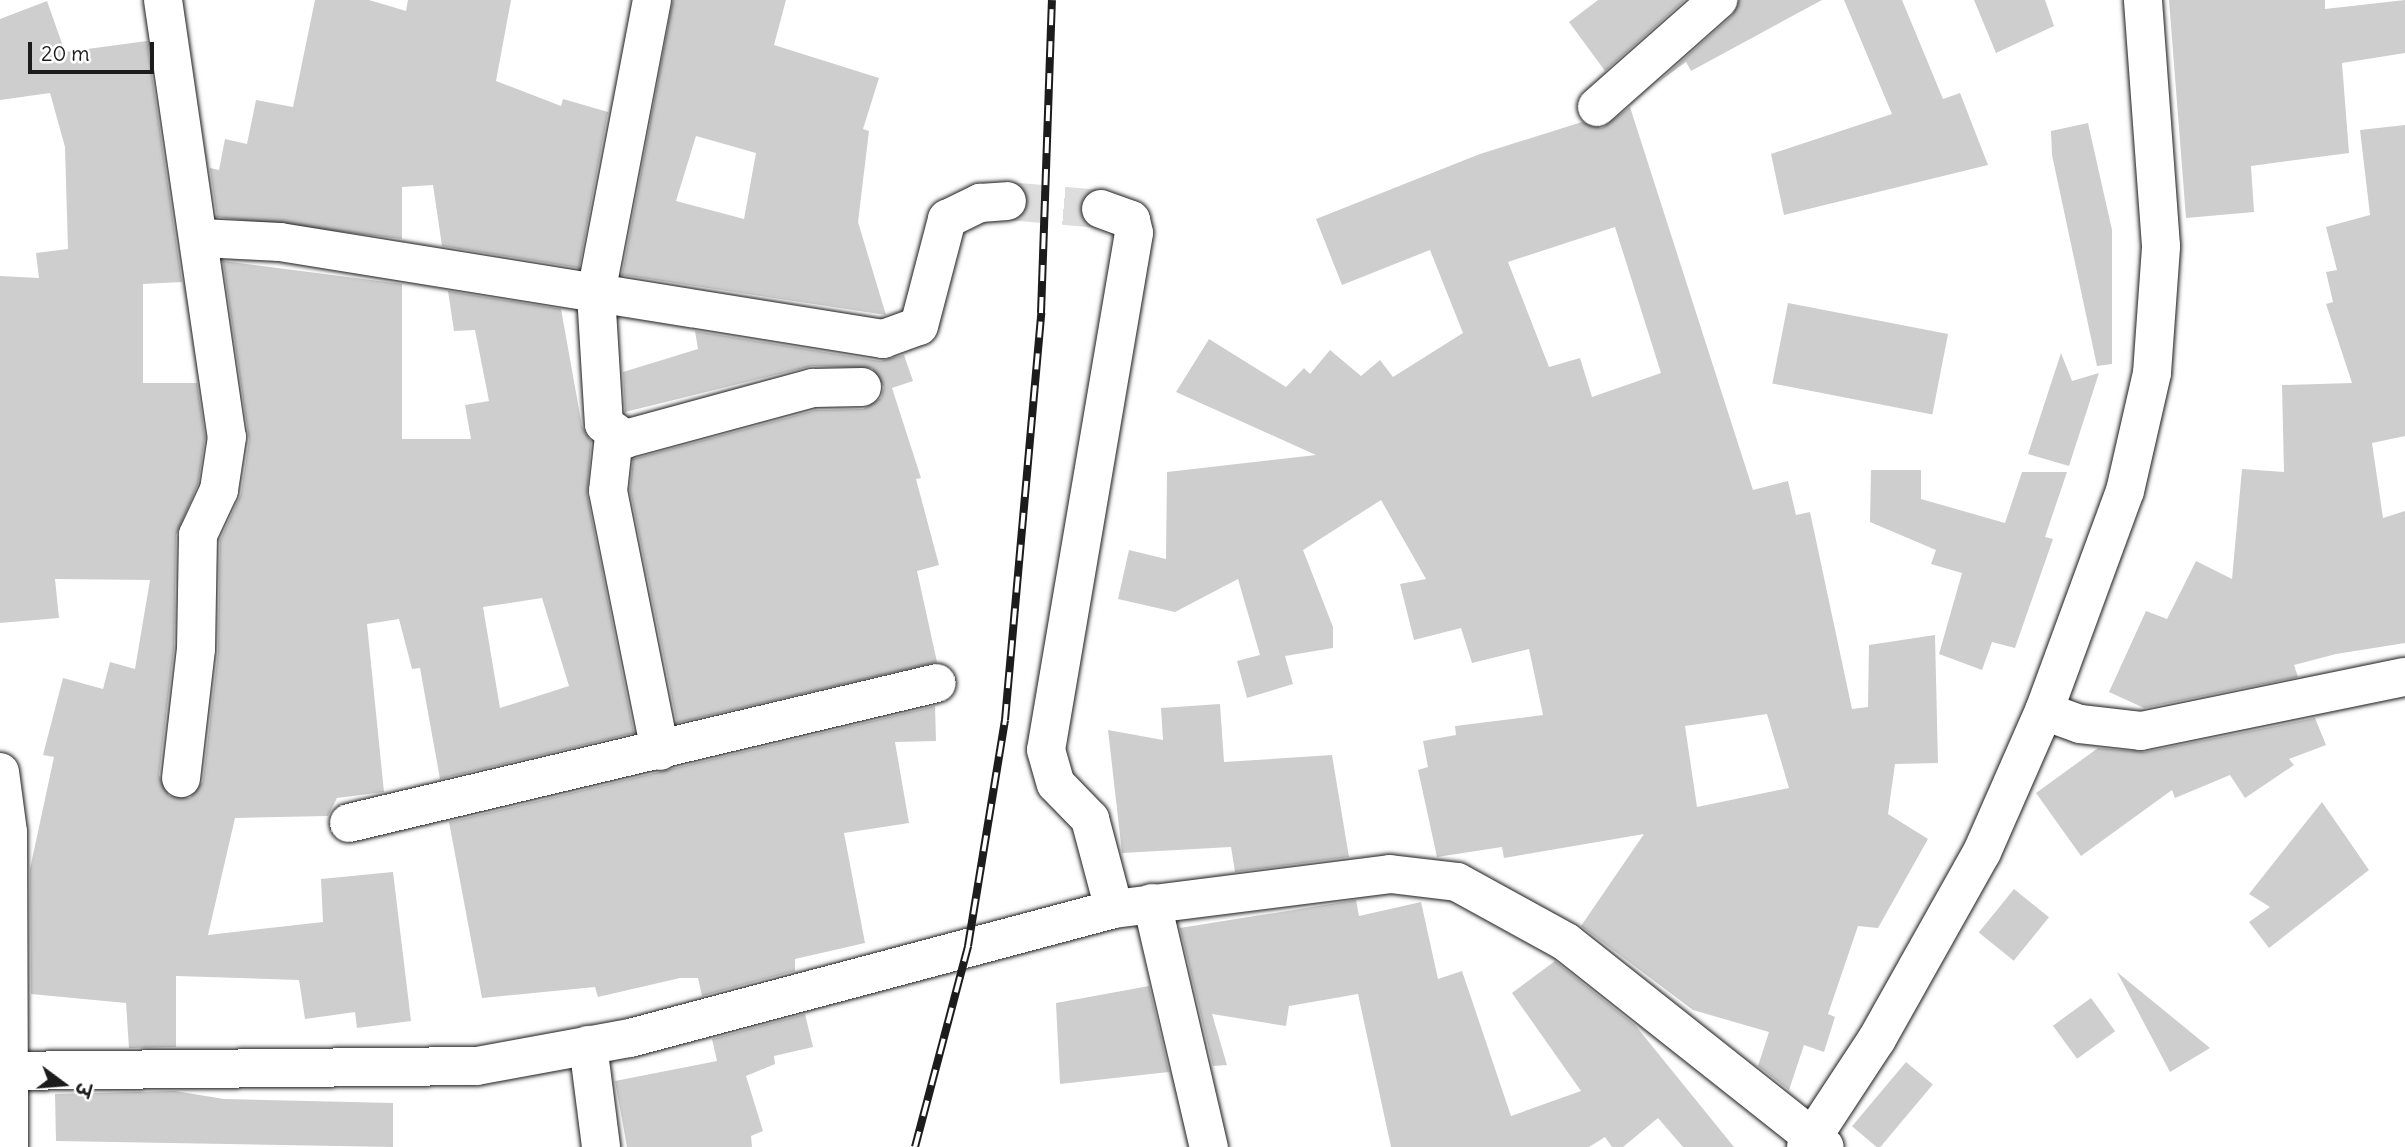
<!DOCTYPE html>
<meta charset="utf-8">
<style>
body{margin:0}
#map{position:relative;width:2405px;height:1147px;overflow:hidden;background:#fff;font-family:Delius,"Playpen Sans Deva",sans-serif}
div>[style]{position:absolute}
.building>*{inset:0;background:#cecece;transform-origin:0 0}
.minor-tunnel>*{height:38px;margin-top:-19px;transform-origin:0;background:repeating-linear-gradient(90deg,#ddd 0 38px,transparent 0 57px)}
.roads{filter:drop-shadow(0 0 2px #1c1c1c) drop-shadow(0 0 2px #1c1c1c)}
.minor>*{height:38px;margin:-19px;padding:0 19px;transform-origin:19px;border-radius:19px;background:#fff}
.tertiary>*{height:38px;margin:-19px;padding:0 19px;transform-origin:19px;border-radius:19px;background:#fff}
.trunk>*{height:38px;margin:-19px;padding:0 19px;transform-origin:19px;border-radius:19px;background:#fff}
.rail>*{height:8px;margin-top:-4px;transform-origin:0;background:repeating-linear-gradient(90deg,#fff 0 16px,#1c1c1c 0 32px);box-sizing:border-box;border-block:2px solid #1c1c1c}
span{translate:-50% -50%;white-space:nowrap;text-align:center;line-height:1.15;-webkit-text-stroke:5px #fff;paint-order:stroke}
.north{position:absolute;left:28px;top:1049px;width:70px;height:70px;-webkit-text-stroke:5px #fff;paint-order:stroke;rotate:106deg;font-size:19px;font-weight:700;line-height:28px;text-align:center;color:#1c1c1c}
.north::after{content:'';display:block;margin:auto;width:24px;height:32px;background:#1c1c1c;clip-path:polygon(50% 0,100% 100%,50% 72%,0 100%)}
.scale{position:absolute;left:28px;top:42px;width:126px;height:32px;box-sizing:border-box;border:4px solid #1c1c1c;border-top:0;padding-left:9px;font-size:21px;line-height:24px;white-space:nowrap;color:#1c1c1c;-webkit-text-stroke:5px #fff;paint-order:stroke}
</style>
<div id="map">
<div class="building">
<div style="clip-path:polygon(315px 0,369px 0,406px 11px,408px 0,511px 0,496px 81px,561px 106px,563px 99px,608px 112px,579px 268px,442px 246px,433px 185px,402px 187px,402px 239px,217px 217px,210px 168px,219px 170px,225px 139px,247px 144px,256px 100px,293px 107px)"></div>
<div style="clip-path:polygon(evenodd,673px 0,786px 0,774px 45px,879px 78px,863px 129px,869px 131px,858px 222px,886px 315px,622px 275px,673px 0,696px 136px,756px 153px,744px 219px,676px 201px,696px 136px)"></div>
<div style="clip-path:polygon(1598px 0,1685px 0,1605px 71px,1569px 22px)"></div>
<div style="clip-path:polygon(1739px 0,1822px 0,1691px 71px,1686px 62px,1657px 83px,1732px 16px)"></div>
<div style="clip-path:polygon(1844px 0,1902px 0,1943px 99px,1960px 93px,1988px 165px,1784px 215px,1771px 154px,1892px 114px)"></div>
<div style="clip-path:polygon(1974px 0,2045px 0,2054px 26px,1996px 53px)"></div>
<div style="clip-path:polygon(2169px 0,2325px 0,2325px 9px,2405px 0,2405px 53px,2342px 63px,2349px 153px,2251px 166px,2254px 212px,2186px 218px)"></div>
<div style="clip-path:polygon(evenodd,47px 1px,65px 52px,147px 41px,182px 282px,143px 284px,143px 383px,197px 383px,205px 437px,198px 484px,176px 535px,174px 648px,159px 775px,169px 796px,190px 798px,203px 781px,218px 652px,220px 540px,241px 494px,249px 440px,223px 261px,402px 284px,402px 439px,471px 439px,465px 405px,489px 401px,475px 330px,454px 331px,448px 291px,561px 309px,582px 426px,591px 442px,587px 495px,634px 733px,440px 779px,420px 668px,412px 669px,399px 619px,367px 624px,384px 792px,337px 798px,328px 816px,235px 818px,208px 935px,323px 922px,321px 879px,393px 872px,411px 1021px,357px 1028px,355px 1012px,305px 1019px,299px 980px,176px 976px,176px 1047px,129px 1048px,126px 1003px,31px 994px,30px 869px,54px 757px,43px 755px,63px 678px,103px 689px,110px 662px,135px 669px,150px 580px,55px 579px,59px 618px,0 623px,0 276px,39px 278px,36px 253px,68px 249px,65px 147px,50px 93px,0 100px,0 19px,47px 1px,542px 598px,569px 686px,500px 708px,483px 607px,542px 598px)"></div>
<div style="clip-path:polygon(evenodd,1630px 107px,1753px 490px,1788px 481px,1796px 515px,1810px 512px,1852px 709px,1868px 707px,1869px 645px,1935px 635px,1938px 763px,1895px 764px,1888px 814px,1928px 839px,1878px 928px,1858px 926px,1828px 1014px,1835px 1017px,1824px 1052px,1804px 1045px,1789px 1090px,1758px 1066px,1769px 1032px,1693px 1010px,1581px 926px,1644px 834px,1504px 858px,1502px 847px,1437px 857px,1418px 770px,1428px 767px,1423px 741px,1456px 735px,1455px 726px,1543px 715px,1529px 649px,1472px 663px,1461px 628px,1414px 640px,1400px 584px,1426px 579px,1381px 500px,1303px 550px,1333px 627px,1333px 648px,1285px 656px,1293px 684px,1247px 698px,1237px 661px,1260px 655px,1238px 579px,1175px 612px,1118px 599px,1129px 550px,1166px 559px,1167px 472px,1316px 455px,1176px 392px,1209px 339px,1286px 387px,1304px 368px,1310px 374px,1330px 350px,1361px 376px,1380px 360px,1393px 377px,1463px 333px,1430px 250px,1342px 285px,1316px 219px,1480px 154px,1582px 122px,1602px 128px,1630px 107px,1615px 227px,1661px 373px,1592px 397px,1580px 358px,1549px 367px,1508px 262px,1615px 227px,1630px 107px,1767px 714px,1789px 788px,1697px 807px,1685px 726px,1767px 714px)"></div>
<div style="clip-path:polygon(2088px 123px,2112px 230px,2112px 364px,2097px 366px,2052px 155px,2051px 131px)"></div>
<div style="clip-path:polygon(2405px 125px,2405px 436px,2372px 443px,2383px 518px,2405px 511px,2405px 643px,2336px 654px,2294px 665px,2298px 677px,2144px 708px,2109px 692px,2146px 611px,2167px 619px,2196px 561px,2232px 579px,2242px 469px,2284px 472px,2282px 385px,2352px 383px,2326px 304px,2333px 302px,2326px 272px,2337px 270px,2326px 227px,2370px 215px,2360px 130px)"></div>
<div style="left:1788px;top:303px;width:163px;height:82px;rotate:11deg"></div>
<div style="clip-path:polygon(695px 331px,880px 361px,904px 355px,913px 381px,892px 388px,921px 478px,916px 479px,939px 565px,917px 571px,937px 662px,677px 723px,630px 490px,633px 459px,816px 410px,863px 409px,881px 398px,884px 387px,872px 368px,812px 366px,625px 412px,623px 372px,698px 349px)"></div>
<div style="clip-path:polygon(2061px 353px,2072px 381px,2099px 373px,2069px 466px,2028px 454px)"></div>
<div style="clip-path:polygon(1871px 470px,1921px 470px,1921px 499px,2005px 523px,2022px 472px,2067px 472px,2045px 537px,2053px 539px,2015px 648px,1992px 642px,1982px 670px,1939px 654px,1962px 573px,1931px 564px,1936px 550px,1870px 522px)"></div>
<div style="clip-path:polygon(1220px 704px,1224px 762px,1332px 755px,1349px 857px,1235px 872px,1231px 847px,1122px 853px,1108px 730px,1163px 740px,1161px 708px)"></div>
<div style="clip-path:polygon(935px 706px,936px 741px,895px 742px,909px 823px,844px 833px,865px 943px,795px 959px,795px 971px,702px 996px,698px 978px,680px 978px,598px 997px,595px 987px,482px 998px,449px 822px)"></div>
<div style="clip-path:polygon(2315px 718px,2326px 745px,2289px 759px,2294px 765px,2245px 798px,2230px 775px,2175px 798px,2172px 790px,2081px 856px,2036px 793px,2098px 748px,2145px 752px)"></div>
<div style="clip-path:polygon(2322px 802px,2369px 870px,2269px 948px,2249px 922px,2270px 907px,2249px 894px)"></div>
<div style="left:2014px;top:889px;width:45px;height:56px;rotate:39deg"></div>
<div style="clip-path:polygon(1356px 900px,1359px 916px,1421px 902px,1438px 979px,1462px 971px,1511px 1116px,1581px 1091px,1512px 993px,1555px 961px,1635px 1025px,1734px 1147px,1683px 1147px,1658px 1118px,1623px 1147px,1612px 1147px,1605px 1137px,1589px 1147px,1391px 1147px,1358px 994px,1289px 1006px,1286px 1026px,1212px 1014px,1227px 1065px,1213px 1066px,1180px 928px)"></div>
<div style="clip-path:polygon(2117px 972px,2210px 1048px,2170px 1072px)"></div>
<div style="clip-path:polygon(1149px 986px,1169px 1072px,1060px 1084px,1056px 1003px)"></div>
<div style="left:2091px;top:998px;width:41px;height:47px;rotate:54deg"></div>
<div style="clip-path:polygon(805px 1014px,813px 1047px,774px 1056px,775px 1064px,746px 1076px,763px 1131px,751px 1136px,752px 1147px,627px 1147px,615px 1081px,717px 1061px,712px 1039px)"></div>
<div style="left:1906px;top:1062px;width:35px;height:84px;rotate:40deg"></div>
<div style="clip-path:polygon(175px 1091px,224px 1099px,393px 1103px,393px 1147px,56px 1141px,55px 1094px)"></div>
</div>
<div class="minor-tunnel">
<div style="left:1007px;top:201px;width:94px;rotate:4.9deg"></div>
</div>
<div class="roads">
<div class="minor">
<div style="left:163px;top:0;width:442px;rotate:81.7deg"></div>
<div style="left:227px;top:437px;width:54px;rotate:98.6deg"></div>
<div style="left:219px;top:490px;width:50px;rotate:115deg"></div>
<div style="left:198px;top:535px;width:114px;rotate:91deg"></div>
<div style="left:196px;top:649px;width:130px;rotate:96.6deg"></div>
<div style="left:652px;top:0;width:299px;rotate:100.8deg"></div>
<div style="left:596px;top:294px;width:130px;rotate:86.5deg"></div>
<div style="left:604px;top:424px;width:26px;rotate:36deg"></div>
<div style="left:625px;top:439px;width:195px;rotate:-15.2deg"></div>
<div style="left:813px;top:388px;width:49px;rotate:-1.2deg"></div>
<div style="left:1597px;top:107px;width:162px;rotate:-41.5deg"></div>
<div style="left:1101px;top:209px;width:32px;rotate:20deg"></div>
<div style="left:1131px;top:220px;width:13px;rotate:77deg"></div>
<div style="left:1134px;top:233px;width:524px;rotate:99.66deg"></div>
<div style="left:1046px;top:750px;width:35px;rotate:74deg"></div>
<div style="left:1056px;top:784px;width:49px;rotate:45.8deg"></div>
<div style="left:1090px;top:819px;width:93px;rotate:75.1deg"></div>
<div style="left:201px;top:238px;width:79px;rotate:2.9deg"></div>
<div style="left:280px;top:242px;width:611px;rotate:9.14deg"></div>
<div style="left:883px;top:339px;width:38px;rotate:-20deg"></div>
<div style="left:919px;top:326px;width:111px;rotate:-75.3deg"></div>
<div style="left:947px;top:219px;width:37px;rotate:-26deg"></div>
<div style="left:980px;top:203px;width:27px;rotate:-4deg"></div>
<div style="left:614px;top:436px;width:55px;rotate:96.2deg"></div>
<div style="left:608px;top:491px;width:265px;rotate:78.7deg"></div>
<div style="left:2044px;top:711px;width:38px;rotate:20deg"></div>
<div style="left:2080px;top:724px;width:61px;rotate:6.5deg"></div>
<div style="left:2141px;top:731px;width:269px;rotate:-11.6deg"></div>
<div style="left:0;top:772px;width:61px;rotate:82.4deg"></div>
<div style="left:8px;top:832px;width:239px;rotate:89.8deg"></div>
<div style="left:349px;top:823px;width:604px;rotate:-13.39deg"></div>
<div style="left:1152px;top:903px;width:251px;rotate:76.9deg"></div>
<div style="left:588px;top:1045px;width:103px;rotate:82.7deg"></div>
</div>
<div class="tertiary">
<div style="left:0;top:1071px;width:477px;rotate:-0.6deg"></div>
<div style="left:477px;top:1066px;width:156px;rotate:-10.4deg"></div>
<div style="left:630px;top:1038px;width:501px;rotate:-14.92deg"></div>
<div style="left:1114px;top:909px;width:278px;rotate:-7.2deg"></div>
<div style="left:1390px;top:874px;width:67px;rotate:6.8deg"></div>
<div style="left:1457px;top:882px;width:124px;rotate:28.8deg"></div>
<div style="left:1566px;top:942px;width:330px;rotate:38.4deg"></div>
<div style="left:9px;top:1147px;width:76px;rotate:-90deg"></div>
</div>
<div class="trunk">
<div style="left:1806px;top:1147px;width:129px;rotate:-56.7deg"></div>
<div style="left:1877px;top:1039px;width:214px;rotate:-60.7deg"></div>
<div style="left:1982px;top:852px;width:154px;rotate:-66.3deg"></div>
<div style="left:2044px;top:711px;width:234px;rotate:-69.8deg"></div>
<div style="left:2125px;top:491px;width:121px;rotate:-77.1deg"></div>
<div style="left:2152px;top:373px;width:127px;rotate:-85.9deg"></div>
<div style="left:2161px;top:246px;width:247px;rotate:-94.2deg"></div>
</div>
</div>
<div class="rail">
<div style="left:915px;top:1147px;width:208px;rotate:-75.2deg"></div>
<div style="left:968px;top:946px;width:229px;rotate:-80.7deg"></div>
<div style="left:1005px;top:720px;width:409px;rotate:-84.9deg"></div>
<div style="left:1041px;top:313px;width:313px;rotate:-88deg"></div>
</div>
<div class="north">उ</div>
<div class="scale">20 m</div>
</div>
